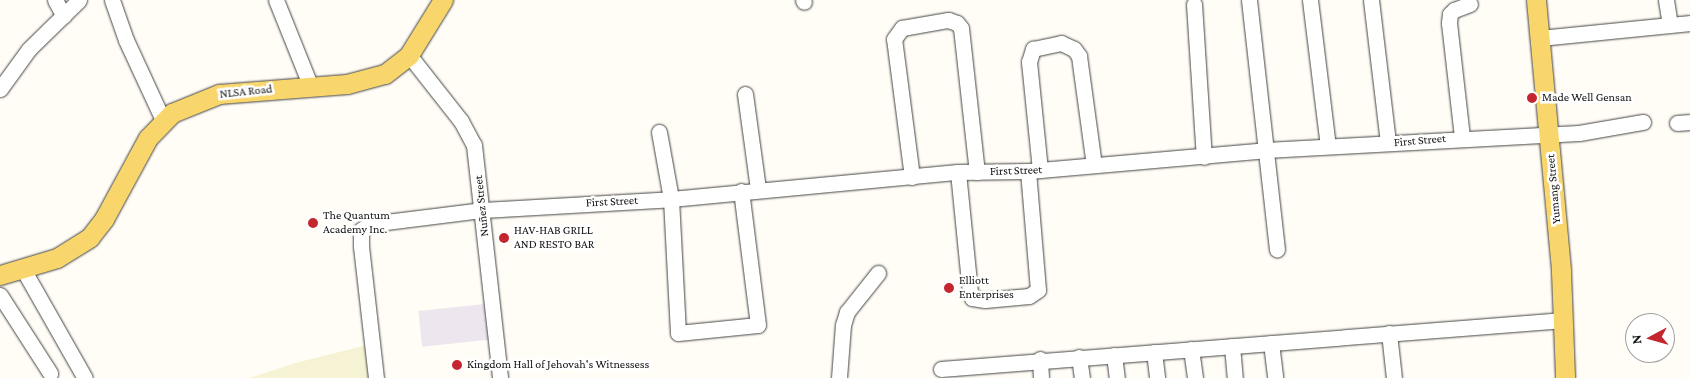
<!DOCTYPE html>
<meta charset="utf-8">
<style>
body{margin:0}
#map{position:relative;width:1690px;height:378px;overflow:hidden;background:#fffdf5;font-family:"Crimson Pro",serif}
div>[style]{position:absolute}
.industrial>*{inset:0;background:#eee6ef;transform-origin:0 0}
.farmland>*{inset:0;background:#f6f3d4}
.roads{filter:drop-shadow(0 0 1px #444) drop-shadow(0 0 1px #444)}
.minor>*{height:15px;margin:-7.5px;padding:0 7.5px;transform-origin:7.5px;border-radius:7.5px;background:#fff}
.major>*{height:19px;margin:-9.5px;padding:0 9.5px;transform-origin:9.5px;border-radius:9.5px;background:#f9d66b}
.dots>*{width:14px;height:14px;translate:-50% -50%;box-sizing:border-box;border:2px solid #fff;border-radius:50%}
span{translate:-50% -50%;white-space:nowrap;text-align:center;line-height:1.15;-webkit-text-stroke:5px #fff;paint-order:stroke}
.street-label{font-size:12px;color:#111}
.poi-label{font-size:12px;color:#111}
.left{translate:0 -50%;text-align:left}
.north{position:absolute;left:1625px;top:313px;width:50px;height:50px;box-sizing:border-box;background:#fff;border:1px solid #a0a0a0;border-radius:50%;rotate:264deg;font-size:14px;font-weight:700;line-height:20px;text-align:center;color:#111}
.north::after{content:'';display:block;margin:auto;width:18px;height:22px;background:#c4262e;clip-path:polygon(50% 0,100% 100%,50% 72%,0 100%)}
</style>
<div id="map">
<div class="industrial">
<div style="left:485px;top:304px;width:36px;height:67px;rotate:84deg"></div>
</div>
<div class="farmland">
<div style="clip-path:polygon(367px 345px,372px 378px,249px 378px,299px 362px)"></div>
</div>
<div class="roads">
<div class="minor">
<div style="left:55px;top:0;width:18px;rotate:61deg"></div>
<div style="left:112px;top:0;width:42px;rotate:70.7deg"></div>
<div style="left:126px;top:40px;width:88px;rotate:65.2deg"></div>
<div style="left:276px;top:0;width:94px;rotate:68.1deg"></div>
<div style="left:803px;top:0;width:2px;rotate:63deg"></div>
<div style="left:1249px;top:0;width:251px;rotate:83.6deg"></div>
<div style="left:1310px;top:0;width:147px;rotate:83deg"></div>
<div style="left:1371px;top:0;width:144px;rotate:83.2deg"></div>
<div style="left:1666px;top:0;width:25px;rotate:81deg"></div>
<div style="left:1194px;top:4px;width:153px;rotate:86.3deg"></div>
<div style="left:1540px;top:38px;width:151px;rotate:-5.7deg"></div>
<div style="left:409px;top:55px;width:84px;rotate:51.8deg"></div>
<div style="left:461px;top:121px;width:27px;rotate:62deg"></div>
<div style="left:474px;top:145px;width:234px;rotate:83.6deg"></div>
<div style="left:0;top:89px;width:49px;rotate:-54.1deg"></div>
<div style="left:29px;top:49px;width:70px;rotate:-44.4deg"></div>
<div style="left:745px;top:94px;width:96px;rotate:82.2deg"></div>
<div style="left:1677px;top:123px;width:13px;rotate:-4deg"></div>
<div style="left:659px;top:132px;width:68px;rotate:79.8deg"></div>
<div style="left:671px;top:199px;width:134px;rotate:87deg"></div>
<div style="left:678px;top:333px;width:80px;rotate:-5.7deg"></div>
<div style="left:758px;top:325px;width:135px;rotate:-97.2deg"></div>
<div style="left:1462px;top:137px;width:115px;rotate:-96.5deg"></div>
<div style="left:1449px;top:23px;width:9px;rotate:-84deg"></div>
<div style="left:1450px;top:14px;width:6px;rotate:-45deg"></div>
<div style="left:1454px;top:10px;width:17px;rotate:-21deg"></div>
<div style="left:1040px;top:170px;width:109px;rotate:-95.8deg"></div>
<div style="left:1029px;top:62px;width:14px;rotate:-73deg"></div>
<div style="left:1033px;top:49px;width:29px;rotate:-12deg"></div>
<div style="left:1061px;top:43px;width:14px;rotate:25deg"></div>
<div style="left:1074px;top:49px;width:9px;rotate:54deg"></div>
<div style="left:1079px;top:56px;width:110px;rotate:82.2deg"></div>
<div style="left:958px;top:172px;width:121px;rotate:84.3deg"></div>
<div style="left:970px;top:292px;width:6px;rotate:72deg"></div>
<div style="left:972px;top:298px;width:13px;rotate:9deg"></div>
<div style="left:985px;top:300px;width:44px;rotate:-5.2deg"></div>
<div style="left:1029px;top:296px;width:11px;rotate:-34deg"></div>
<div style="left:1038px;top:290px;width:119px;rotate:-94.8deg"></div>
<div style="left:912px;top:177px;width:139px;rotate:-97.4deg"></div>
<div style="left:894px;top:39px;width:14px;rotate:-54deg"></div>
<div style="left:902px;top:28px;width:47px;rotate:-9.9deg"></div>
<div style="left:948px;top:20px;width:9px;rotate:18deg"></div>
<div style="left:957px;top:23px;width:6px;rotate:51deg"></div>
<div style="left:961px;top:28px;width:145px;rotate:83.7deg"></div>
<div style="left:23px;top:269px;width:125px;rotate:60.4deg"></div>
<div style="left:0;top:295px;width:93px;rotate:57.3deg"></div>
<div style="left:1389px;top:333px;width:45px;rotate:83.7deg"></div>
<div style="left:1271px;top:343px;width:35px;rotate:83deg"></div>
<div style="left:1232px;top:346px;width:32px;rotate:85deg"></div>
<div style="left:1191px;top:349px;width:29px;rotate:82deg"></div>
<div style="left:1154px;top:352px;width:26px;rotate:83deg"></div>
<div style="left:1114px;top:355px;width:23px;rotate:83deg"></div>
<div style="left:1079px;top:357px;width:21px;rotate:82deg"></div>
<div style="left:1040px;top:359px;width:19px;rotate:87deg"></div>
<div style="left:941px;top:369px;width:625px;rotate:-4.5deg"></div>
<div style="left:376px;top:378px;width:133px;rotate:-96.5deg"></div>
<div style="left:361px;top:246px;width:16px;rotate:-90deg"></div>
<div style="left:361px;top:230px;width:11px;rotate:-34deg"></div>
<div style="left:370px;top:224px;width:114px;rotate:-7.1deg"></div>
<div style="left:483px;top:210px;width:188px;rotate:-3.3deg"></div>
<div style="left:671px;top:199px;width:288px;rotate:-5.4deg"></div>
<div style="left:958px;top:172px;width:70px;rotate:-0.8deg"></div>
<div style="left:1028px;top:171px;width:239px;rotate:-5deg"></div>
<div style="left:1266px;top:150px;width:313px;rotate:-3.1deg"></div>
<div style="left:1579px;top:133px;width:65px;rotate:-9.8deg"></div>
<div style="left:839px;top:378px;width:53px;rotate:-85.7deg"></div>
<div style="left:843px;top:325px;width:14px;rotate:-73deg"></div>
<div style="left:847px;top:312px;width:50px;rotate:-51.5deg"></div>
</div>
<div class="major">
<div style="left:1536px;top:0;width:273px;rotate:84.7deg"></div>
<div style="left:1561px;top:272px;width:106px;rotate:87.8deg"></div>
<div style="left:0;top:275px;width:59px;rotate:-16.6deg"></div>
<div style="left:57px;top:258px;width:39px;rotate:-32deg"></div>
<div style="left:90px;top:237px;width:23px;rotate:-52deg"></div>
<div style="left:104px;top:219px;width:92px;rotate:-61.5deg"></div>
<div style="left:148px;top:138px;width:35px;rotate:-46deg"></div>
<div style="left:172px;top:113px;width:51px;rotate:-22deg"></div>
<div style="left:219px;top:94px;width:128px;rotate:-4.5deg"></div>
<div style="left:347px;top:84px;width:39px;rotate:-15deg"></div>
<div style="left:385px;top:74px;width:31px;rotate:-38deg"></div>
<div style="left:409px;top:55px;width:65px;rotate:-58.3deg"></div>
</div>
</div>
<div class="dots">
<div style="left:1532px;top:98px;background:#c4262e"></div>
<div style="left:313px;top:223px;background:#c4262e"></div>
<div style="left:504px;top:238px;background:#c4262e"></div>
<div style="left:949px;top:288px;background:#c4262e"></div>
<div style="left:457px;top:365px;background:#c4262e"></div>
</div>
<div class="street-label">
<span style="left:246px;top:92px;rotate:-6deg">NLSA Road</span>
<span style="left:1420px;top:141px;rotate:-5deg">First Street</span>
<span style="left:1016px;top:171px;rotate:-2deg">First Street</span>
<span style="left:1554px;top:189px;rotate:-95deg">Yumang Street</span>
<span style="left:612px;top:202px;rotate:-3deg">First Street</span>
<span style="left:482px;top:206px;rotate:-96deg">Nuñez Street</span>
</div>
<div class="poi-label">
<span class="left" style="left:1542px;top:98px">Made Well Gensan</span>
<span class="left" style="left:323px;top:223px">The Quantum<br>Academy Inc.</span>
<span class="left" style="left:514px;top:238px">HAV-HAB GRILL<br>AND RESTO BAR</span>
<span class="left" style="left:959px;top:288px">Elliott<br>Enterprises</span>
<span class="left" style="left:467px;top:365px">Kingdom Hall of Jehovah's Witnessess</span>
</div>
<div class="north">N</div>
</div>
